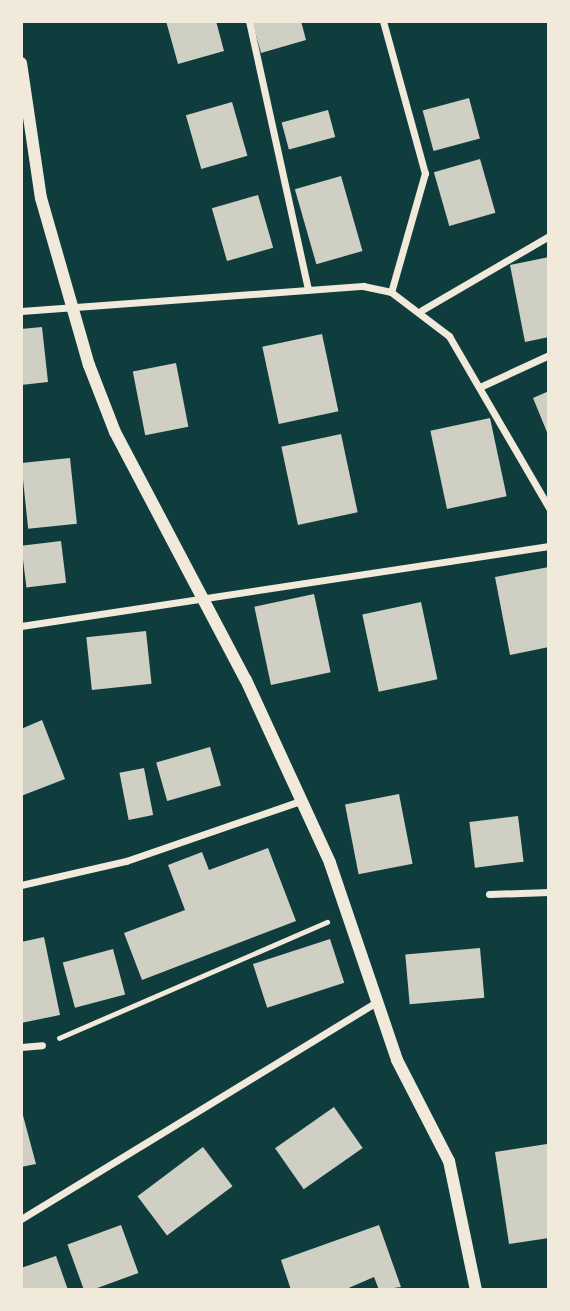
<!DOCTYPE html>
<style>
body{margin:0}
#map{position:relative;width:570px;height:1311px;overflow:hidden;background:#0f3d3e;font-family:"Nunito Sans",sans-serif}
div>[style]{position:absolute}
.building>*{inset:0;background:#cfcfc3;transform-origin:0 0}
.path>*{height:4.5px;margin:-2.25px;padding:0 2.25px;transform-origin:2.25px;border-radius:2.25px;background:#f1e9da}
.minor>*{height:7px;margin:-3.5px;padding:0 3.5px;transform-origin:3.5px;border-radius:3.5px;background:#f1e9da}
.tertiary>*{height:12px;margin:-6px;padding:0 6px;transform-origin:6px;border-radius:6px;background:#f1e9da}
span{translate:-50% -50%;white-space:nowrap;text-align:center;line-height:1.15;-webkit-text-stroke:5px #f1e9da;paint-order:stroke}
.frame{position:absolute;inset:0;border:23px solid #f1e9da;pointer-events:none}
</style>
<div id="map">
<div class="building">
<div style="clip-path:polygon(166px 21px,216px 21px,224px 51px,178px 64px)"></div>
<div style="clip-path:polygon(252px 21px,301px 21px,306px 40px,261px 53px)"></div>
<div style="left:469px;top:98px;width:42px;height:48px;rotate:75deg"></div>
<div style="left:232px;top:102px;width:56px;height:48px;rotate:74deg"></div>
<div style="left:328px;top:110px;width:28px;height:48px;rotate:75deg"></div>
<div style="left:480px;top:159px;width:56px;height:48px;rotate:74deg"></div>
<div style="left:341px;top:176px;width:78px;height:48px;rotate:74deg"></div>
<div style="left:258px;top:195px;width:55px;height:48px;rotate:74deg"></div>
<div style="clip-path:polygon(549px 257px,549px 337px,525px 342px,510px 265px)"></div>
<div style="clip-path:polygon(42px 327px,48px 382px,21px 385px,21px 329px)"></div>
<div style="left:322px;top:334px;width:79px;height:61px;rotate:78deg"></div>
<div style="left:176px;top:363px;width:65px;height:44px;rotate:79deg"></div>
<div style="clip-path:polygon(549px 391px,549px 437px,533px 398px)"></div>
<div style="left:490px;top:418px;width:80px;height:61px;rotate:78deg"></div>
<div style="left:341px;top:434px;width:80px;height:61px;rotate:78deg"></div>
<div style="left:70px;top:458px;width:66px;height:49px;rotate:84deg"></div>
<div style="left:61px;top:541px;width:42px;height:40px;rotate:83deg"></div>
<div style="clip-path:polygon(549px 567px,549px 647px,510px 655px,495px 577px)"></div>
<div style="left:314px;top:594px;width:80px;height:61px;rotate:78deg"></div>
<div style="left:421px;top:602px;width:79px;height:60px;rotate:78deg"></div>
<div style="left:146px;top:631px;width:53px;height:60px;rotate:84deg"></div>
<div style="clip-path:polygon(42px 720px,65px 779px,21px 796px,21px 729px)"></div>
<div style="left:210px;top:747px;width:40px;height:56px;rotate:74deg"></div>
<div style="left:144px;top:768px;width:48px;height:25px;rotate:79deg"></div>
<div style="left:399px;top:794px;width:71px;height:55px;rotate:79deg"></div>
<div style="left:518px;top:816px;width:46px;height:49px;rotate:83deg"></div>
<div style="clip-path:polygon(268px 848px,296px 921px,142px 980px,124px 933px,185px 910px,168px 865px,202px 852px,209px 870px)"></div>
<div style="clip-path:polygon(44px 937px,60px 1015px,21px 1023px,21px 942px)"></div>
<div style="left:330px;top:939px;width:46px;height:81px;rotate:72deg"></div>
<div style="left:480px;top:948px;width:50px;height:75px;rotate:85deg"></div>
<div style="left:113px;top:949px;width:47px;height:52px;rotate:75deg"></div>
<div style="left:334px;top:1107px;width:50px;height:72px;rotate:55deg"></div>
<div style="clip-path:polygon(21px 1108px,36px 1164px,21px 1167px)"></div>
<div style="clip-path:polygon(547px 1144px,549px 1238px,509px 1244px,495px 1152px)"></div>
<div style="left:203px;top:1147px;width:49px;height:82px;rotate:53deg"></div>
<div style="left:121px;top:1225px;width:51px;height:57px;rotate:70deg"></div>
<div style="clip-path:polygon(379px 1225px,401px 1287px,379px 1290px,374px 1277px,344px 1290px,291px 1290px,281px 1260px)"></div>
<div style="clip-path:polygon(56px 1256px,68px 1290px,21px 1290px,21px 1268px)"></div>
</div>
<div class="path">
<div style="left:59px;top:1038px;width:292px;rotate:-23.4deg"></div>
</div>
<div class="minor">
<div style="left:249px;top:21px;width:275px;rotate:77.6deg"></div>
<div style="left:383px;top:21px;width:158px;rotate:74.6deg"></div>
<div style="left:425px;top:173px;width:124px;rotate:105.9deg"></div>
<div style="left:422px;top:310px;width:147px;rotate:-30.2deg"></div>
<div style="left:21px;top:311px;width:343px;rotate:-4.2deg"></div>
<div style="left:363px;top:286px;width:29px;rotate:12deg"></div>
<div style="left:391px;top:292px;width:73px;rotate:37.2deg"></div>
<div style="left:449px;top:336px;width:199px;rotate:59.8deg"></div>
<div style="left:482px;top:386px;width:74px;rotate:-24.8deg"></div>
<div style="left:21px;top:626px;width:534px;rotate:-8.62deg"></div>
<div style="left:21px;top:885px;width:108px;rotate:-12.9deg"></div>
<div style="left:126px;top:861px;width:184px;rotate:-19deg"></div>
<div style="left:489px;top:894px;width:60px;rotate:-1.9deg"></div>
<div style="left:21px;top:1047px;width:21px;rotate:-5deg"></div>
<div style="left:21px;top:1219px;width:416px;rotate:-31.4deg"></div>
</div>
<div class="tertiary">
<div style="left:21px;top:63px;width:136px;rotate:81.6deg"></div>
<div style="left:41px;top:198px;width:174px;rotate:74deg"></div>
<div style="left:89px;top:365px;width:72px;rotate:68.8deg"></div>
<div style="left:115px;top:432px;width:280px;rotate:62.2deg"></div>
<div style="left:246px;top:680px;width:201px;rotate:65.3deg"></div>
<div style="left:330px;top:863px;width:208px;rotate:71.2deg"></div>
<div style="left:397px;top:1060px;width:114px;rotate:62.8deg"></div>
<div style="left:449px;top:1161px;width:132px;rotate:78.2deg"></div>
</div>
<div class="frame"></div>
</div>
